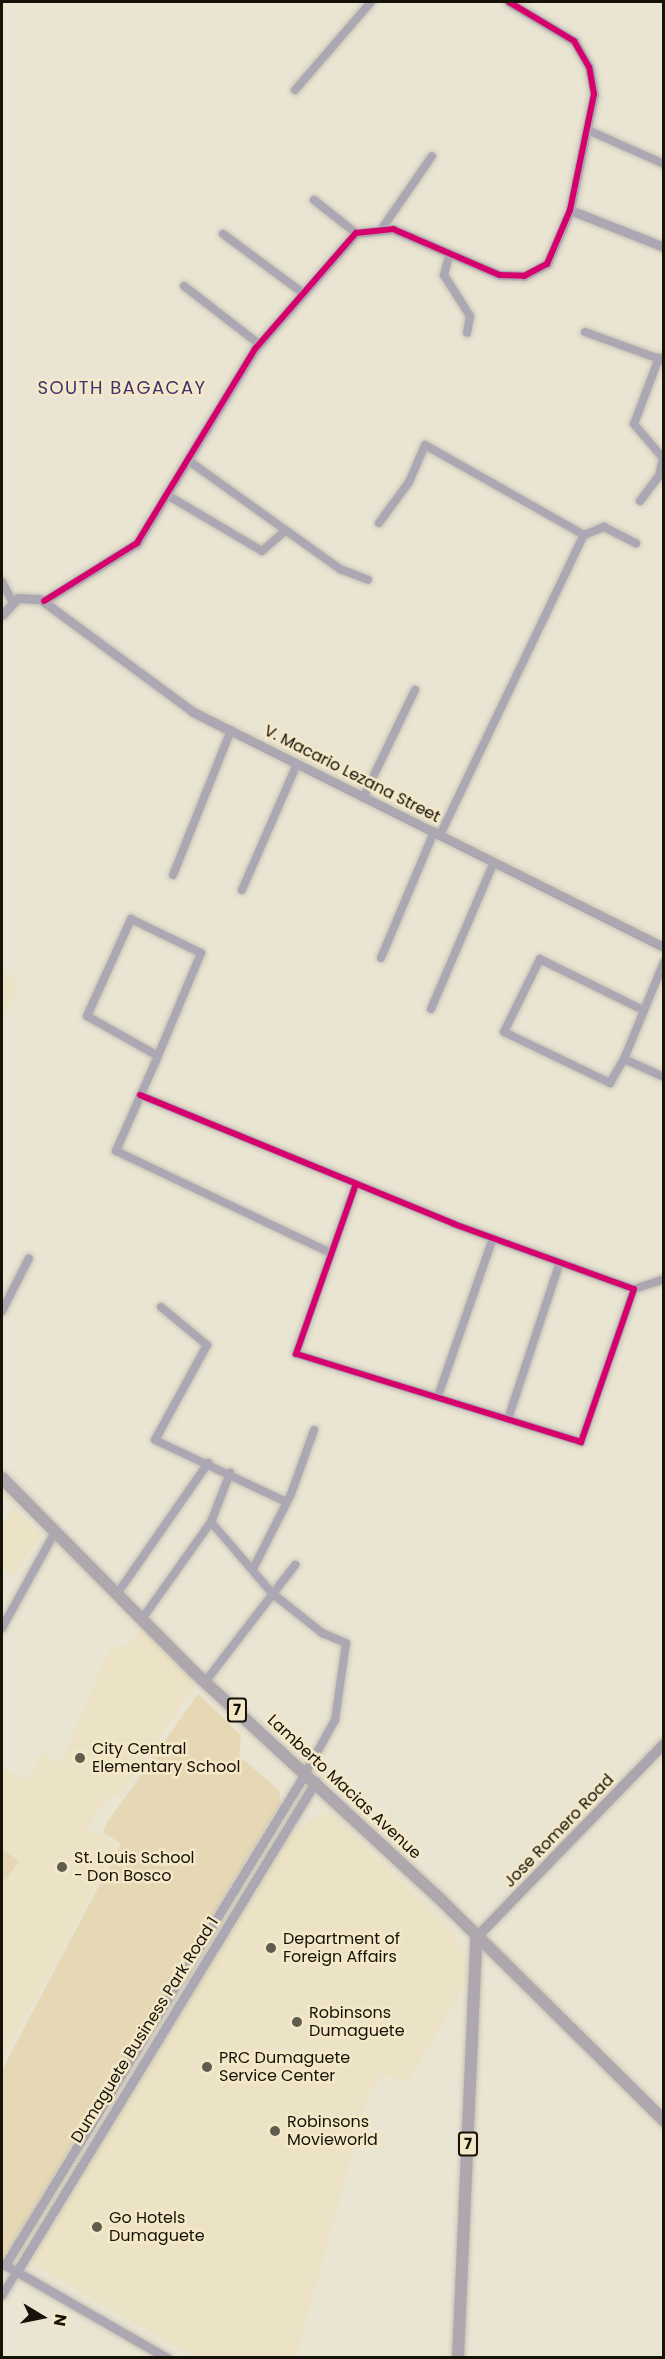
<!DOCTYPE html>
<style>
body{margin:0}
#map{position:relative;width:665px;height:2359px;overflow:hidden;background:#eae4d3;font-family:Poppins,sans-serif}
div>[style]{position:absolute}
.built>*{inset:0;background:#ece2c5}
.green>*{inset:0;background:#e6d8b5}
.roads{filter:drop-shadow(0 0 2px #c6c2b4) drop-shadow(0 0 2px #c6c2b4)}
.minor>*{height:8px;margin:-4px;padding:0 4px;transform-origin:4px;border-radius:4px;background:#aca8b3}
.tertiary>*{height:9px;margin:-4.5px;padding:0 4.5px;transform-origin:4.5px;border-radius:4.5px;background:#aca8b3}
.secondary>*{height:10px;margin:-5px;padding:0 5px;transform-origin:5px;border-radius:5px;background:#aba6ae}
.primary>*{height:12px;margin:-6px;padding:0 6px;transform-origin:6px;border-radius:6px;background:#aea8ae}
.cycleway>*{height:6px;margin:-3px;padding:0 3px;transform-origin:3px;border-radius:3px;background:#d6006c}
.dots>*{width:16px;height:16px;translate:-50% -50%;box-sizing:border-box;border:3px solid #f4e8c9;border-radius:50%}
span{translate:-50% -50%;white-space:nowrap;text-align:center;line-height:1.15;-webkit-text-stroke:5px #f4e8c9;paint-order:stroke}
.shield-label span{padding:2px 4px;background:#f4e8c9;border:2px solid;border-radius:4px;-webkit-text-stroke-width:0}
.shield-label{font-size:15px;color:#161207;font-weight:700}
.street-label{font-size:16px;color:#161207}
.poi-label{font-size:16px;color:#161207}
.left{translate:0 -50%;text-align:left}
.neighbourhood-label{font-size:18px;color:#43316c;letter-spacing:1.5px}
.frame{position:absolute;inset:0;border:3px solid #161207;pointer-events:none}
.north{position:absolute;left:12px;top:2287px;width:60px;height:60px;-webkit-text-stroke:4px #f4e8c9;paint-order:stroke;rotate:100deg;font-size:16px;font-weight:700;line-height:24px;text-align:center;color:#161207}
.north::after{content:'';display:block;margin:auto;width:21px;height:27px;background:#161207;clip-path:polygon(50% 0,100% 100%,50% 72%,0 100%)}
</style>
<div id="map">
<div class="built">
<div style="clip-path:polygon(2px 971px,21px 982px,2px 1021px)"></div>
<div style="clip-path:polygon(14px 1509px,42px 1534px,13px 1576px,2px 1567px,2px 1526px)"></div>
<div style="clip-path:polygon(142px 1630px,197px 1682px,121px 1794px,108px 1797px,87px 1828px,119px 1845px,2px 2059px,2px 1768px,28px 1780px,42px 1753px,60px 1763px,110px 1649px,128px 1644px)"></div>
<div style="clip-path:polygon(322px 1814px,334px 1816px,452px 1930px,465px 1956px,466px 1983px,408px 2082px,382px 2074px,368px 2096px,296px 2357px,194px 2357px,33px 2264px,31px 2255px,293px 1830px)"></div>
</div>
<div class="green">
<div style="clip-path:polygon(198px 1694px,241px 1735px,239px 1756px,279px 1790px,281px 1803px,2px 2261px,2px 2070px,121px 1844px,103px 1832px,106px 1824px)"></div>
<div style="clip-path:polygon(2px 1849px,19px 1861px,5px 1880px,2px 1878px)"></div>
</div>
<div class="roads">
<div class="minor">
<div style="left:295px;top:90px;width:116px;rotate:-49.2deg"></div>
<div style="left:590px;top:131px;width:81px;rotate:24deg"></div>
<div style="left:314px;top:200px;width:53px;rotate:38.2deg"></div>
<div style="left:383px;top:227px;width:86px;rotate:-55.4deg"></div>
<div style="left:223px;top:234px;width:101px;rotate:36.5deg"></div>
<div style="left:449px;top:256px;width:20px;rotate:105deg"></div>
<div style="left:444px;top:275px;width:49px;rotate:57.6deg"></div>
<div style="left:470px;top:316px;width:17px;rotate:100deg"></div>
<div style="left:184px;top:286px;width:95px;rotate:37.7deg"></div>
<div style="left:585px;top:332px;width:82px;rotate:20deg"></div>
<div style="left:189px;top:461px;width:186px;rotate:35.6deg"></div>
<div style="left:340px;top:569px;width:30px;rotate:21deg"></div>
<div style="left:167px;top:495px;width:110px;rotate:30.5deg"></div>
<div style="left:262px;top:551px;width:30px;rotate:-41deg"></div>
<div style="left:640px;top:501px;width:31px;rotate:-53deg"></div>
<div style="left:659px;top:476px;width:18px;rotate:-77deg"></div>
<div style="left:663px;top:458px;width:45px;rotate:-130.5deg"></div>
<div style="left:634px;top:424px;width:71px;rotate:-69.3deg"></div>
<div style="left:379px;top:523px;width:51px;rotate:-53.8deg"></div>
<div style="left:409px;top:482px;width:40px;rotate:-66.6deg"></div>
<div style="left:425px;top:445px;width:183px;rotate:29.5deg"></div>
<div style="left:2px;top:582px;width:21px;rotate:62deg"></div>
<div style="left:363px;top:798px;width:120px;rotate:-64.3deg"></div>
<div style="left:440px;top:835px;width:333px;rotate:-64.4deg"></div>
<div style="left:584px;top:535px;width:22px;rotate:-22deg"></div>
<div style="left:604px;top:527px;width:36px;rotate:27deg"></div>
<div style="left:173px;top:875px;width:156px;rotate:-68.2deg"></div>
<div style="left:242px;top:890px;width:137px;rotate:-66.4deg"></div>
<div style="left:381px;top:958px;width:137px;rotate:-67.2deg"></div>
<div style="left:431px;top:1009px;width:160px;rotate:-66.8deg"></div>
<div style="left:643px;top:1010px;width:115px;rotate:-153.7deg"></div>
<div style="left:540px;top:959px;width:81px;rotate:116.3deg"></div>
<div style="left:504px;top:1032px;width:118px;rotate:25.7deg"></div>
<div style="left:610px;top:1083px;width:28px;rotate:-60deg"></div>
<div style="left:624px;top:1059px;width:105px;rotate:-67.6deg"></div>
<div style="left:158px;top:1056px;width:81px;rotate:-150.6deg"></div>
<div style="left:87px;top:1016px;width:107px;rotate:-65.6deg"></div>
<div style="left:131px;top:919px;width:78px;rotate:25.9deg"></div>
<div style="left:201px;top:953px;width:112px;rotate:112.7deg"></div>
<div style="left:158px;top:1056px;width:104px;rotate:113.9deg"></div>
<div style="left:116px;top:1151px;width:238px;rotate:25.4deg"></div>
<div style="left:624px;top:1059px;width:44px;rotate:24.2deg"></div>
<div style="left:140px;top:1095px;width:339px;rotate:22.3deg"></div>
<div style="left:454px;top:1224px;width:191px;rotate:19.9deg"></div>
<div style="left:634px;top:1289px;width:162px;rotate:109.1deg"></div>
<div style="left:581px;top:1442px;width:298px;rotate:-162.8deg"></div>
<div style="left:296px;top:1354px;width:180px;rotate:-70.6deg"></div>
<div style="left:634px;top:1289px;width:32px;rotate:-18deg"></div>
<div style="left:161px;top:1307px;width:60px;rotate:39.6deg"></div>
<div style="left:207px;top:1345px;width:108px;rotate:118.7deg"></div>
<div style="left:155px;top:1440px;width:143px;rotate:25.3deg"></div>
<div style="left:2px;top:1311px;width:59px;rotate:-63deg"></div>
<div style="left:438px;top:1396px;width:167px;rotate:-70.8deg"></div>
<div style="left:508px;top:1419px;width:162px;rotate:-71.7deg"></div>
<div style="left:211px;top:1522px;width:95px;rotate:49.3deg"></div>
<div style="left:273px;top:1594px;width:63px;rotate:38.5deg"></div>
<div style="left:322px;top:1633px;width:26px;rotate:23deg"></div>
<div style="left:346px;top:1643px;width:78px;rotate:98.1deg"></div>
<div style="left:335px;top:1720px;width:60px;rotate:119.1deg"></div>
<div style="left:254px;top:1567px;width:82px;rotate:-63.1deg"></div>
<div style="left:291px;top:1494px;width:68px;rotate:-70.2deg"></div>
<div style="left:117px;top:1594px;width:160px;rotate:-55.2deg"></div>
<div style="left:142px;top:1619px;width:119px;rotate:-54.6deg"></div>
<div style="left:211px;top:1522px;width:53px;rotate:-68.8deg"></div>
<div style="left:2px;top:1628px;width:110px;rotate:-61.1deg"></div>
<div style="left:205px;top:1682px;width:148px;rotate:-52.4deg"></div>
<div style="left:2px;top:2296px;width:27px;rotate:-59deg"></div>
</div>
<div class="tertiary">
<div style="left:570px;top:210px;width:101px;rotate:21.5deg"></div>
<div style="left:44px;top:601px;width:110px;rotate:-31.9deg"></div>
<div style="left:137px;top:543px;width:227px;rotate:-58.7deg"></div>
<div style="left:255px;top:349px;width:154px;rotate:-49deg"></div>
<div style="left:356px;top:233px;width:37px;rotate:-6deg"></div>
<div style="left:393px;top:229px;width:116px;rotate:23.3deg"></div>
<div style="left:500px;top:275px;width:24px;rotate:2deg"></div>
<div style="left:524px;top:276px;width:26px;rotate:-28deg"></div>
<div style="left:547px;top:264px;width:59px;rotate:-66.9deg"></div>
<div style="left:570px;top:210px;width:118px;rotate:-78.3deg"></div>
<div style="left:594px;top:94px;width:27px;rotate:-100deg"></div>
<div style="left:589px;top:67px;width:30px;rotate:-120deg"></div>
<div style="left:574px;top:41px;width:76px;rotate:-149deg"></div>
<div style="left:2px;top:615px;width:23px;rotate:-47deg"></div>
<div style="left:18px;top:598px;width:22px;rotate:3deg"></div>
<div style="left:40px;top:599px;width:190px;rotate:36.4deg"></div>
<div style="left:193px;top:712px;width:526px;rotate:26.52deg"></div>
<div style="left:16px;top:2273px;width:576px;rotate:-58.63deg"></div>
<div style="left:167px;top:2358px;width:187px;rotate:-150.1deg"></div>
<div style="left:5px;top:2265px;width:578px;rotate:-58.59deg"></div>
</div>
<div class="secondary">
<div style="left:476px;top:1938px;width:270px;rotate:-45.9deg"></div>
</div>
<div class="primary">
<div style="left:2px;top:1478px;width:273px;rotate:45.3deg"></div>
<div style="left:194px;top:1672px;width:330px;rotate:42.7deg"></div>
<div style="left:437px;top:1896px;width:320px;rotate:44.7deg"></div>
<div style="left:458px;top:2358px;width:420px;rotate:-87.5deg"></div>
</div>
</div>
<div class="cycleway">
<div style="left:44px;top:601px;width:110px;rotate:-31.9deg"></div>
<div style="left:137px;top:543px;width:227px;rotate:-58.7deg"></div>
<div style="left:255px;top:349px;width:154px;rotate:-49deg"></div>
<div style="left:356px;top:233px;width:37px;rotate:-6deg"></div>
<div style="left:393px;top:229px;width:116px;rotate:23.3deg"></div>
<div style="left:500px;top:275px;width:24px;rotate:2deg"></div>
<div style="left:524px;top:276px;width:26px;rotate:-28deg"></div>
<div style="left:547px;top:264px;width:59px;rotate:-66.9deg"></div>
<div style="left:570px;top:210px;width:118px;rotate:-78.3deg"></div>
<div style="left:594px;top:94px;width:27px;rotate:-100deg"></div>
<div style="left:589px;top:67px;width:30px;rotate:-120deg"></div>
<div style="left:574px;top:41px;width:76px;rotate:-149deg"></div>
<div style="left:140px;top:1095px;width:339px;rotate:22.3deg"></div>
<div style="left:454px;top:1224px;width:191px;rotate:19.9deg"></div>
<div style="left:634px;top:1289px;width:162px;rotate:109.1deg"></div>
<div style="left:581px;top:1442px;width:298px;rotate:-162.8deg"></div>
<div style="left:296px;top:1354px;width:180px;rotate:-70.6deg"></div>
</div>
<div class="dots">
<div style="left:80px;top:1758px;background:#605c4e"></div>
<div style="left:62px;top:1867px;background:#605c4e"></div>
<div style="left:271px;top:1948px;background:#605c4e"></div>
<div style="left:297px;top:2022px;background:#605c4e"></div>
<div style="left:207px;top:2067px;background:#605c4e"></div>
<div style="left:275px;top:2131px;background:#605c4e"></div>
<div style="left:97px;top:2227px;background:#605c4e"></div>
</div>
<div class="shield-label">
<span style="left:237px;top:1710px">7</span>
<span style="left:468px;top:2144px">7</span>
</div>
<div class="street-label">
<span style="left:352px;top:774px;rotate:27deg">V. Macario Lezana Street</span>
<span style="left:344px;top:1787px;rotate:43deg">Lamberto Macias Avenue</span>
<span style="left:559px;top:1831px;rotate:-46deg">Jose Romero Road</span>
<span style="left:145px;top:2030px;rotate:-58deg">Dumaguete Business Park Road 1</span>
</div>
<div class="poi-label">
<span class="left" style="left:92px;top:1758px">City Central<br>Elementary School</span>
<span class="left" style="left:74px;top:1867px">St. Louis School<br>- Don Bosco</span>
<span class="left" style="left:283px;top:1948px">Department of<br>Foreign Affairs</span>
<span class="left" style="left:309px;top:2022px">Robinsons<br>Dumaguete</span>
<span class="left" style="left:219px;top:2067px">PRC Dumaguete<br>Service Center</span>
<span class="left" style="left:287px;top:2131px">Robinsons<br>Movieworld</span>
<span class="left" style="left:109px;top:2227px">Go Hotels<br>Dumaguete</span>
</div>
<div class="neighbourhood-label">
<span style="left:122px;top:388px">SOUTH BAGACAY</span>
</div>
<div class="frame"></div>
<div class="north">N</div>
</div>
